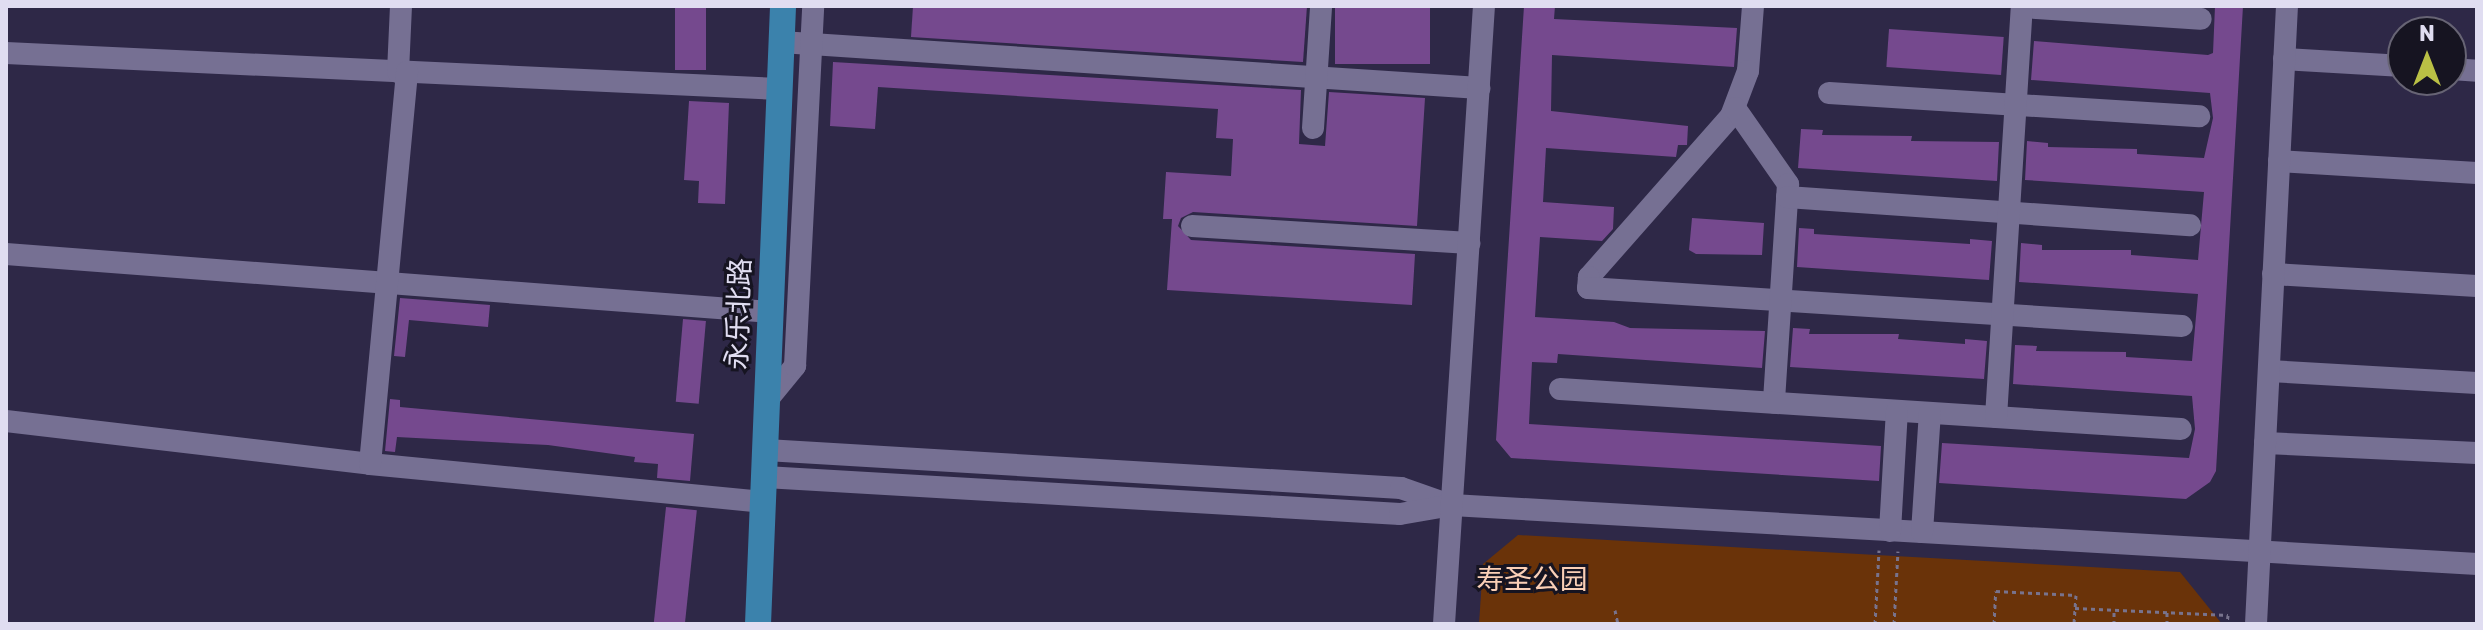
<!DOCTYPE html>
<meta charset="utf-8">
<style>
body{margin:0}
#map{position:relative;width:2483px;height:630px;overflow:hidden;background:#2e2847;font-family:Rubik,"Noto Sans SC",sans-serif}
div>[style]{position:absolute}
.green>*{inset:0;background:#6a3309}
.building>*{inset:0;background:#75498e;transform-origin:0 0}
.path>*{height:3px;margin-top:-1.5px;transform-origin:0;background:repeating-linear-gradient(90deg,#78738d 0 4px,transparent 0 8px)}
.minor>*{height:22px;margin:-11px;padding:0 11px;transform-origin:11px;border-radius:11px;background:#767093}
.major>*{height:26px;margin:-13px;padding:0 13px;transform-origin:13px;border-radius:13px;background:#3b82ac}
span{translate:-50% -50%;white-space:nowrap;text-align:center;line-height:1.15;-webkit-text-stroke:6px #161421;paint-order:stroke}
.street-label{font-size:28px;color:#e0ddf1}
.park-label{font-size:28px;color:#facfb6}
.frame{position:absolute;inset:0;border:8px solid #e0ddf1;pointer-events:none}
.north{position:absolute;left:2387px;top:16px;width:80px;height:80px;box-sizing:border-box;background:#161421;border:2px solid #676474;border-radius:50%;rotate:0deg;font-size:22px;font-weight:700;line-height:32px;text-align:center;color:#e0ddf1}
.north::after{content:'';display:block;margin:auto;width:28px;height:36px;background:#bac045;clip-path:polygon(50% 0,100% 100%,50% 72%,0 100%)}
</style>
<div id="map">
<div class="green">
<div style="clip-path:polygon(1518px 535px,2180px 572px,2222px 624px,1479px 624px,1483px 564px)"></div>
</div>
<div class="building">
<div style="left:675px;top:6px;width:31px;height:64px"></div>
<div style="clip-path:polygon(913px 6px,1307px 6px,1303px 62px,911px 37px)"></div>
<div style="left:1335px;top:6px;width:95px;height:58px"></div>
<div style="clip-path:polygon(1524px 6px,1555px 6px,1554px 19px,1737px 28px,1734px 67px,1552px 55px,1551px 111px,1688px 126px,1687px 145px,1678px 145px,1676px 157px,1546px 148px,1543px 202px,1614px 207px,1613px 229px,1602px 241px,1540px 237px,1535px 317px,1614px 322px,1630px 328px,1765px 331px,1762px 368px,1558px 354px,1557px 363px,1532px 362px,1529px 424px,1881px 446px,1879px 481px,1511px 458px,1496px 440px)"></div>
<div style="clip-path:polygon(2215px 6px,2243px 6px,2216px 471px,2210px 482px,2186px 499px,1939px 483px,1942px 443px,2189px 458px,2195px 429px,2192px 396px,2013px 384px,2015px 345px,2037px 346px,2036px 351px,2126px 352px,2126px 357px,2192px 361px,2198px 294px,2019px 282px,2021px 243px,2042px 245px,2042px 250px,2131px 250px,2131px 255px,2198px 260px,2204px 192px,2025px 180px,2027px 141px,2048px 143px,2048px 147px,2137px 149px,2137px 154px,2204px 158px,2213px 118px,2210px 93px,2031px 80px,2034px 41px,2208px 55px,2213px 53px)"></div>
<div style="left:1889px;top:29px;width:115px;height:38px;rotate:4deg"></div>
<div style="clip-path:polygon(833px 62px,1301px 90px,1299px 144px,1325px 146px,1329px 92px,1425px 98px,1417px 226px,1193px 212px,1181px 218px,1178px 226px,1191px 240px,1415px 254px,1412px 305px,1167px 290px,1172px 219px,1163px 219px,1166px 172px,1231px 176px,1233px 139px,1216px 138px,1218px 109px,878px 87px,875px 129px,830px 126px)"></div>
<div style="clip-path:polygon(689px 101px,729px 103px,725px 204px,698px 203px,699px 181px,684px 180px)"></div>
<div style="clip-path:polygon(1801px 129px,1823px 130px,1822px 135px,1912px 136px,1911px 141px,1999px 142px,1997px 181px,1798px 168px)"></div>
<div style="clip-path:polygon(1692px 218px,1764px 223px,1762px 255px,1696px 254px,1689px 250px)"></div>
<div style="clip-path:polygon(1799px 228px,1814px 229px,1814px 234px,1970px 244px,1970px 239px,1992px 241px,1989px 280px,1797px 267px)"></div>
<div style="clip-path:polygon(400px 298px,490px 305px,488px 327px,409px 320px,405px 357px,394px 356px)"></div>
<div style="left:683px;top:319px;width:23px;height:83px;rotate:5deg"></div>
<div style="clip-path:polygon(1793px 328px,1810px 329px,1809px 334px,1899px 334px,1898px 339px,1965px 344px,1965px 339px,1987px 341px,1984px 379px,1790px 367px)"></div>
<div style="clip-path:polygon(390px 399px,400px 400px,400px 407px,694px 434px,690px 481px,657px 478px,658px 464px,634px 462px,635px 457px,548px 445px,397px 437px,395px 452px,385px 451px)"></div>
<div style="left:666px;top:507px;width:31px;height:117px;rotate:6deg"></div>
</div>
<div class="path">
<div style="left:2075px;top:608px;width:153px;rotate:2.6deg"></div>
<div style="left:2228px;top:615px;width:9px;rotate:96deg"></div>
<div style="left:1615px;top:610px;width:14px;rotate:78deg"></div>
<div style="left:1875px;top:624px;width:74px;rotate:-86.9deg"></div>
<div style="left:1894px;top:624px;width:73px;rotate:-86.9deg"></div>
<div style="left:1994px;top:624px;width:33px;rotate:-87deg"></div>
<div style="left:1996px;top:591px;width:80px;rotate:2.9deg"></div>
<div style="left:2076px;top:595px;width:29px;rotate:94deg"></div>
<div style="left:2114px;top:624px;width:14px;rotate:-90deg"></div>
<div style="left:2167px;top:624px;width:12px;rotate:-90deg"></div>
</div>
<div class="minor">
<div style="left:1753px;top:6px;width:65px;rotate:94.4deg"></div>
<div style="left:1748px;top:71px;width:48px;rotate:110.7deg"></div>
<div style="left:1731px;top:116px;width:215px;rotate:131.4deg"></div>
<div style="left:1589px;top:277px;width:11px;rotate:95deg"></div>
<div style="left:1588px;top:288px;width:595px;rotate:3.66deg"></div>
<div style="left:2022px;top:7px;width:179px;rotate:3.8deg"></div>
<div style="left:781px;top:42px;width:700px;rotate:3.77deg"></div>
<div style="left:6px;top:53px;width:774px;rotate:2.67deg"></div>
<div style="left:2284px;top:59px;width:119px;rotate:3.4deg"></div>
<div style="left:2451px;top:69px;width:26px;rotate:4deg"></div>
<div style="left:398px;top:72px;width:66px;rotate:-87.4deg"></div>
<div style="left:1829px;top:93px;width:371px;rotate:3.6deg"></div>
<div style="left:1735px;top:108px;width:93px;rotate:55.1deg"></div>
<div style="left:1788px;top:184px;width:219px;rotate:93.7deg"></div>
<div style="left:1313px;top:128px;width:122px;rotate:-86.2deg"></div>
<div style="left:2279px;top:161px;width:198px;rotate:3.5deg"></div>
<div style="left:1787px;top:197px;width:404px;rotate:4deg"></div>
<div style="left:1192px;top:226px;width:278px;rotate:3.5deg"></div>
<div style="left:6px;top:254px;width:767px;rotate:4.34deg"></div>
<div style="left:2273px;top:274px;width:204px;rotate:3.4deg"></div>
<div style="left:2269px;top:371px;width:208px;rotate:3.3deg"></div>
<div style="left:1560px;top:389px;width:622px;rotate:3.69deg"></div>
<div style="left:768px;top:399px;width:43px;rotate:-50.7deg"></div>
<div style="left:795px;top:366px;width:360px;rotate:-87.1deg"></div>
<div style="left:1996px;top:417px;width:412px;rotate:-86.4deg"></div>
<div style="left:6px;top:421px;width:367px;rotate:6.7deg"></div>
<div style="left:370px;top:464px;width:396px;rotate:5.5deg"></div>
<div style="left:2265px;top:443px;width:212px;rotate:2.7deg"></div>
<div style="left:766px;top:450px;width:636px;rotate:3.42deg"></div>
<div style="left:1401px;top:488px;width:49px;rotate:19.2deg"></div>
<div style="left:370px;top:464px;width:394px;rotate:-84.6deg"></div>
<div style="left:765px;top:477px;width:636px;rotate:3.33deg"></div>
<div style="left:1400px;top:514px;width:53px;rotate:-9.8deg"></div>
<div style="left:1452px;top:505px;width:1027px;rotate:3.29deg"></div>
<div style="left:1890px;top:531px;width:120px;rotate:-86.7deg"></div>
<div style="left:1922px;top:532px;width:119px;rotate:-86.2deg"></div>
<div style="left:1444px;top:624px;width:619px;rotate:-86.3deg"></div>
<div style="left:2256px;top:624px;width:619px;rotate:-87.13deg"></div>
</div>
<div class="major">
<div style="left:758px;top:624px;width:619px;rotate:-87.68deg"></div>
</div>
<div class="street-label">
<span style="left:739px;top:314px;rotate:-88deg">永乐北路</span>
</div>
<div class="park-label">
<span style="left:1532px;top:580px">寿圣公园</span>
</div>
<div class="frame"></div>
<div class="north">N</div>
</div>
